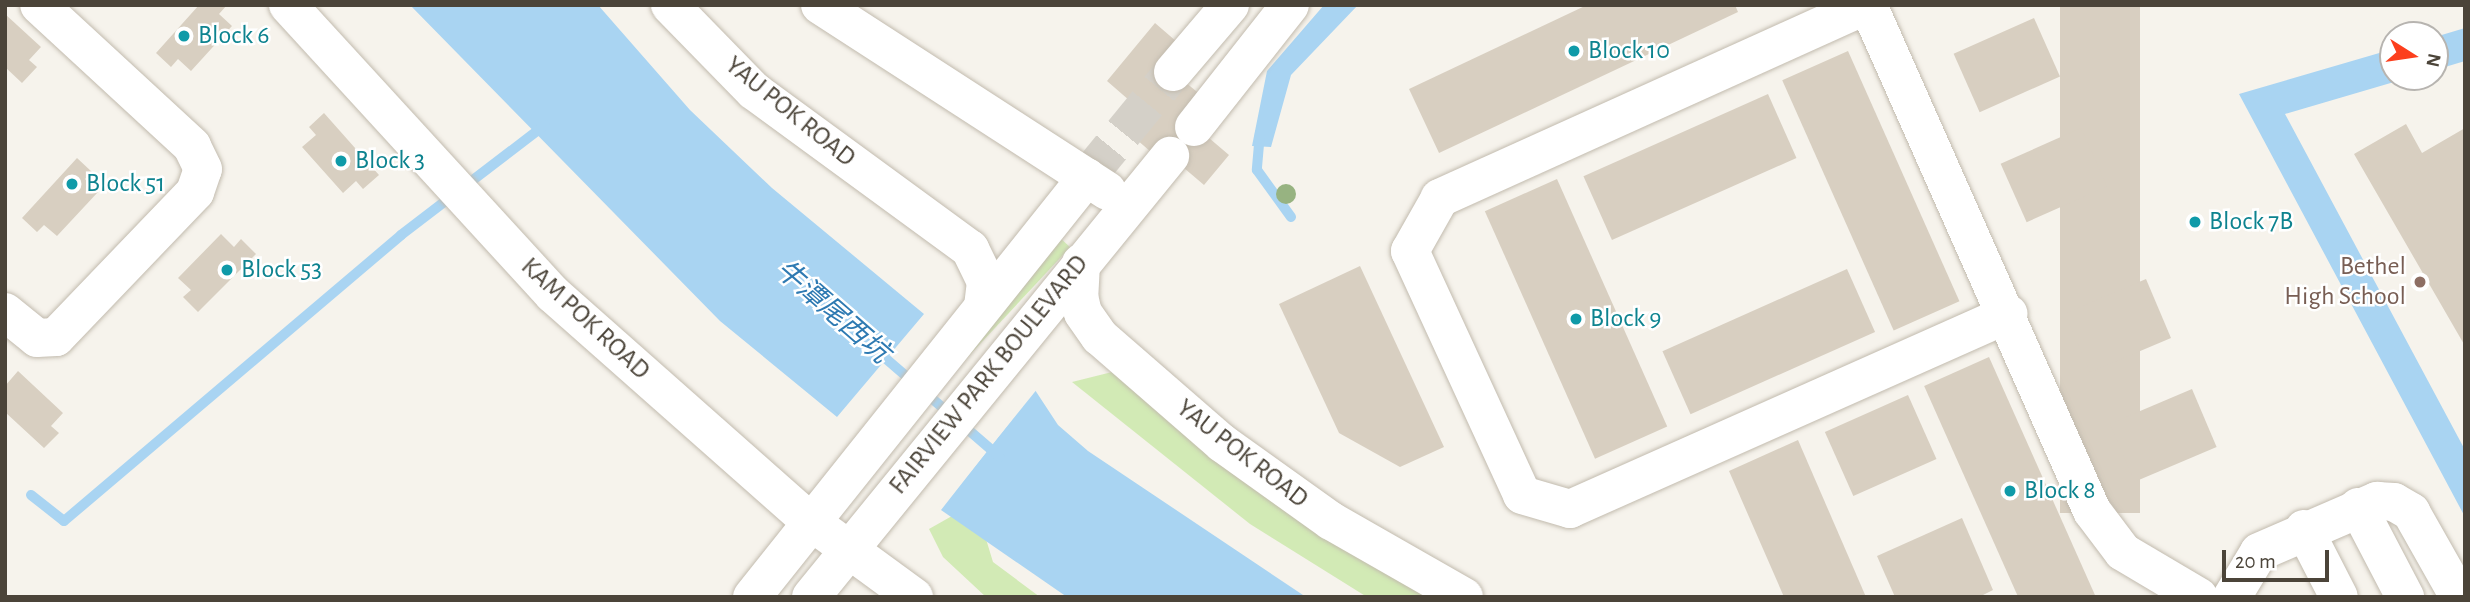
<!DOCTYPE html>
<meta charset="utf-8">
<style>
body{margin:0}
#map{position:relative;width:2470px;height:602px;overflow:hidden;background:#f6f3ec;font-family:"Alegreya Sans","Noto Sans TC",sans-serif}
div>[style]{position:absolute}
.green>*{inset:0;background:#d2eab5;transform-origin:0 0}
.water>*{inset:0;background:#a9d4f2}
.pier>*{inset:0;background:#f6f3ec}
.stream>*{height:10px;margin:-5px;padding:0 5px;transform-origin:5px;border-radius:5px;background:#a9d4f2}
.building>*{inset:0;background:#d8cfc1;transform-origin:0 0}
.minor-tunnel>*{height:38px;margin-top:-19px;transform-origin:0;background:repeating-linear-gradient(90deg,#d4d0c8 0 38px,transparent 0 57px)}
.roads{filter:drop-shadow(0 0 2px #c2bbae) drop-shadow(0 0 2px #c2bbae)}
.minor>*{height:38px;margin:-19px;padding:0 19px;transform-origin:19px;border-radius:19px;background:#fff}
.trees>*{width:20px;height:20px;margin:-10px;border-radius:50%;background:#97b381}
.dots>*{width:19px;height:19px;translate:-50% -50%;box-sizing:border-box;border:4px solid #fff;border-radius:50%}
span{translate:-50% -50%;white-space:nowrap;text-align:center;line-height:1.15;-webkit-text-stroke:5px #fff;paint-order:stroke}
.culture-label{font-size:26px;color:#0d838f}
.left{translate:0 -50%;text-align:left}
.street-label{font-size:26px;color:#4b4439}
.education-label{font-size:26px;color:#785e54}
.right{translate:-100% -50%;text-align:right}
.water-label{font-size:28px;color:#2e7ab2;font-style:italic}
.frame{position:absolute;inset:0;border:7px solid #4b4439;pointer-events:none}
.north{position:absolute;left:2379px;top:21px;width:70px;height:70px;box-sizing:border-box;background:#fff;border:2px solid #b7b4b0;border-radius:50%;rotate:102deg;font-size:19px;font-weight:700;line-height:28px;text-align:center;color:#4b4439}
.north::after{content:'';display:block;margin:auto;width:24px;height:32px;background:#fc3f1d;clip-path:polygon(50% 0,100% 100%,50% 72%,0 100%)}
.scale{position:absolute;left:2222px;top:550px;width:107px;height:32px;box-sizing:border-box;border:4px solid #4b4439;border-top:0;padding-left:9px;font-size:21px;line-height:24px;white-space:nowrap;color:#4b4439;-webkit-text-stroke:5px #fff;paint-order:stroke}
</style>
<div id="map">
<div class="green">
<div style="left:1057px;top:235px;width:18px;height:271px;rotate:43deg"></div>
<div style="clip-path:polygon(1116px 371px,1441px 597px,1367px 597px,1250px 524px,1072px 382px)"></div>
<div style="clip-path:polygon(975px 503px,993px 562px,1040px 597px,986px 597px,943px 557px,929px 529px)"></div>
</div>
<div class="water">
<div style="clip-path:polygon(410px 5px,598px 5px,690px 110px,772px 188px,924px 314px,837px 417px,720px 321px)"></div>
<div style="clip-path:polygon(1324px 5px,1358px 5px,1291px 75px,1271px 147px,1252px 146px,1267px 71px)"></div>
<div style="clip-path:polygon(2465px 28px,2465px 61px,2435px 70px,2435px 37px)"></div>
<div style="clip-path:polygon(2393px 49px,2393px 77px,2411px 77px,2285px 114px,2465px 450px,2465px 517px,2239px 94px)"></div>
<div style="clip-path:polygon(1035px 390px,1058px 425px,1088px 451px,1306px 597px,1067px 597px,941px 510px)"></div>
</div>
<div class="pier">
<div style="clip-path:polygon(1032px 387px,1038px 388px,938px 512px,938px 508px)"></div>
</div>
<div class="stream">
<div style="left:1260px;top:133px;width:37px;rotate:95deg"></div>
<div style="left:1257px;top:170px;width:58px;rotate:54.1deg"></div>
<div style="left:877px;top:351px;width:162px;rotate:40.8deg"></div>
<div style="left:31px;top:495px;width:42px;rotate:38.2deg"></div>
<div style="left:64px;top:521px;width:442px;rotate:-40.3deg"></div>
<div style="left:401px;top:235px;width:181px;rotate:-37.4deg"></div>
</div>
<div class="building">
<div style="clip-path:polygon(199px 5px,227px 5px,219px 14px,232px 26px,191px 71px,178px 59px,171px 67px,156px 53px)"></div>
<div style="clip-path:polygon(1587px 5px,1735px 5px,1738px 12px,1439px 153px,1409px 89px)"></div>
<div style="left:2060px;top:5px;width:80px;height:508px"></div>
<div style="clip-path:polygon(5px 14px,41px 47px,29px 60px,37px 67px,22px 83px,5px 67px)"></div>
<div style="left:2034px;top:18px;width:64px;height:88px;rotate:66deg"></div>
<div style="clip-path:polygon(1155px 23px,1184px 48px,1168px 68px,1207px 100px,1189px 121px,1229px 155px,1204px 185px,1164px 151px,1158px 158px,1129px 133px,1145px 114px,1107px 81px)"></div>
<div style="left:1848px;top:51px;width:274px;height:72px;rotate:66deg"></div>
<div style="left:1768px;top:94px;width:70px;height:202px;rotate:66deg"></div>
<div style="clip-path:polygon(324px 113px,379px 175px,363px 189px,356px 181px,343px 193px,302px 147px,316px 135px,309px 127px)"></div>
<div style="clip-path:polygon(2406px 124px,2422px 153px,2465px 128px,2465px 346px,2354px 154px)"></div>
<div style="left:2081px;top:128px;width:64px;height:88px;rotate:66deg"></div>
<div style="clip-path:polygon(77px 158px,92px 172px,85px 179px,98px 192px,57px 236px,44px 225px,37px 232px,22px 218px)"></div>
<div style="left:1557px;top:179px;width:271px;height:79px;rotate:66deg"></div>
<div style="clip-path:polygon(221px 234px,234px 247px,241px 239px,256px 254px,198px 312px,183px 297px,191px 290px,178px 278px)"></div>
<div style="clip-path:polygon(1360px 266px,1444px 447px,1400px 467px,1339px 433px,1279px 304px)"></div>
<div style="left:1847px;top:269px;width:69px;height:202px;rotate:66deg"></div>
<div style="left:2146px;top:279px;width:64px;height:88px;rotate:67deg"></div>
<div style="left:1989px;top:357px;width:263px;height:71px;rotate:66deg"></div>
<div style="clip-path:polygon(18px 371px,63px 413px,51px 426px,59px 433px,44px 448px,5px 412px,5px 386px)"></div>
<div style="left:2192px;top:389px;width:63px;height:89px;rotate:67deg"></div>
<div style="left:1908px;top:395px;width:70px;height:91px;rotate:66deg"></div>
<div style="clip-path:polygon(1798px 440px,1866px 597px,1784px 597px,1729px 471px)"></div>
<div style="clip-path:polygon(1962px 518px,1993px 590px,1979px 597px,1895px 597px,1877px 556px)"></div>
</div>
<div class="minor-tunnel">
<div style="left:1087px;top:177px;width:136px;rotate:-50.7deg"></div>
</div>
<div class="roads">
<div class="minor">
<div style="left:288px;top:5px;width:392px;rotate:47.5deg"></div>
<div style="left:553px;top:294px;width:343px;rotate:41.5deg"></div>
<div style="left:810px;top:521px;width:129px;rotate:36.2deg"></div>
<div style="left:670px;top:5px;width:120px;rotate:45.7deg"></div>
<div style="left:754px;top:91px;width:268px;rotate:36.2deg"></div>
<div style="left:970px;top:249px;width:37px;rotate:64deg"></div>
<div style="left:986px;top:282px;width:23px;rotate:97deg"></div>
<div style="left:820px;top:5px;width:342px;rotate:32.9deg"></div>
<div style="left:1867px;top:5px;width:469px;rotate:155.7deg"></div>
<div style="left:1440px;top:198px;width:61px;rotate:119.5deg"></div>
<div style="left:1410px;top:251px;width:268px;rotate:65.3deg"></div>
<div style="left:1522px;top:495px;width:50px;rotate:16.3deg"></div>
<div style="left:1570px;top:509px;width:480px;rotate:-24deg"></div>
<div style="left:1868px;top:5px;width:553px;rotate:66.12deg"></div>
<div style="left:2092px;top:511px;width:51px;rotate:52.9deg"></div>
<div style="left:2123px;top:552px;width:88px;rotate:30.6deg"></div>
<div style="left:1173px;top:72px;width:88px;rotate:-49.6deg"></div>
<div style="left:1194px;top:127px;width:155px;rotate:-51.8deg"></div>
<div style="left:1081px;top:263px;width:33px;rotate:93deg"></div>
<div style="left:1079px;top:296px;width:17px;rotate:77deg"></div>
<div style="left:1083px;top:313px;width:29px;rotate:55deg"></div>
<div style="left:1100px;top:337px;width:162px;rotate:41deg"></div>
<div style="left:1222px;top:443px;width:134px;rotate:35.6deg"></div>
<div style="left:1331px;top:521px;width:153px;rotate:29.7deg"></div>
<div style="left:5px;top:312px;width:41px;rotate:39.1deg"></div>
<div style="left:37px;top:338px;width:19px;rotate:-3deg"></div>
<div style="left:56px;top:337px;width:201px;rotate:-46.2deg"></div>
<div style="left:195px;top:192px;width:24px;rotate:-71deg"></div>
<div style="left:203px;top:169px;width:25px;rotate:-116deg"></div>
<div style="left:192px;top:146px;width:208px;rotate:-137.3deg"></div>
<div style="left:2358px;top:507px;width:102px;rotate:62.4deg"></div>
<div style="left:2304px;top:529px;width:76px;rotate:62.8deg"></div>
<div style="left:752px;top:597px;width:537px;rotate:-51.42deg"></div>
<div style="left:811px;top:597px;width:569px;rotate:-50.85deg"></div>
<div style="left:2232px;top:597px;width:52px;rotate:-59deg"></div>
<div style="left:2259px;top:552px;width:129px;rotate:-23.4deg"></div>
<div style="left:2377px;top:501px;width:17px;rotate:3deg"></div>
<div style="left:2394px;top:502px;width:20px;rotate:30deg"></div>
<div style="left:2411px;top:512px;width:98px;rotate:60.5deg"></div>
</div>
</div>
<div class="trees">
<div style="left:1286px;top:194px"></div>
</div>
<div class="dots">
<div style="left:184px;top:36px;background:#0f9aa8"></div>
<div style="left:1574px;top:51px;background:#0f9aa8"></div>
<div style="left:341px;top:161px;background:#0f9aa8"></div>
<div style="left:72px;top:184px;background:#0f9aa8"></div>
<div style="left:2195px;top:222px;background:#0f9aa8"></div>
<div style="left:227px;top:270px;background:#0f9aa8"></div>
<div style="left:2420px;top:282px;background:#8d6e63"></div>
<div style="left:1576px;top:319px;background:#0f9aa8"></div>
<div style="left:2010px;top:491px;background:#0f9aa8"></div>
</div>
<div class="culture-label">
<span class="left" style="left:198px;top:36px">Block 6</span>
<span class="left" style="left:1588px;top:51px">Block 10</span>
<span class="left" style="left:355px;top:161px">Block 3</span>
<span class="left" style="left:86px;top:184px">Block 51</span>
<span class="left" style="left:2209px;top:222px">Block 7B</span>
<span class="left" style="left:241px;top:270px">Block 53</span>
<span class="left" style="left:1590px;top:319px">Block 9</span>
<span class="left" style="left:2024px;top:491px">Block 8</span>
</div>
<div class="street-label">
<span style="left:790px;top:112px;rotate:39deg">YAU POK ROAD</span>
<span style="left:585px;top:319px;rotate:43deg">KAM POK ROAD</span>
<span style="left:989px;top:375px;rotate:-51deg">FAIRVIEW PARK BOULEVARD</span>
<span style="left:1242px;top:454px;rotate:38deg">YAU POK ROAD</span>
</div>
<div class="education-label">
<span class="right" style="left:2406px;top:282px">Bethel<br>High School</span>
</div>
<div class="water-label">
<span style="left:832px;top:312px;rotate:41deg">牛潭尾西坑</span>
</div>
<div class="frame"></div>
<div class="north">N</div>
<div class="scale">20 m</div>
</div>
